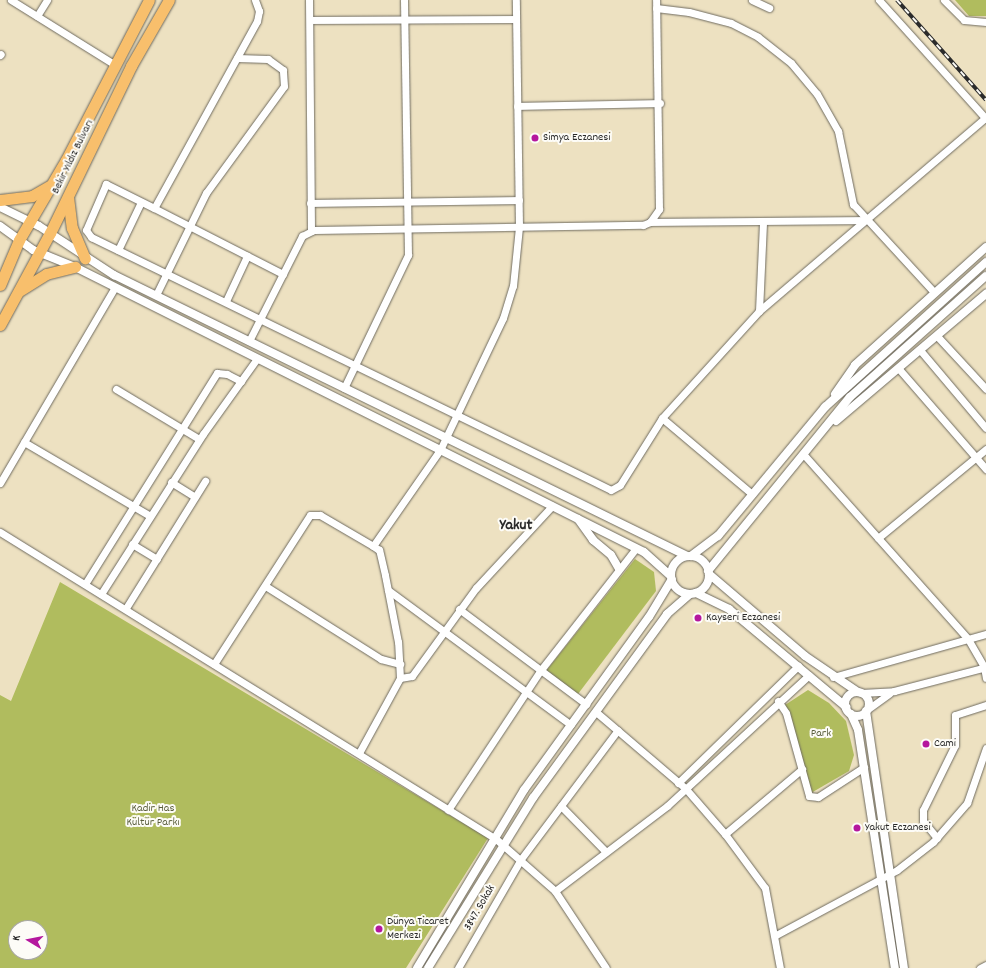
<!DOCTYPE html>
<meta charset="utf-8">
<style>
body{margin:0}
#map{position:relative;width:986px;height:968px;overflow:hidden;background:#ede1c1;font-family:Dekko,sans-serif}
div>[style]{position:absolute}
.green>*{inset:0;background:#b0bc5e}
.roads{filter:drop-shadow(0 0 1px #6f6b60) drop-shadow(0 0 1px #6f6b60)}
.minor>*{height:7px;margin:-3.5px;padding:0 3.5px;transform-origin:3.5px;border-radius:3.5px;background:#fff}
.tertiary>*{height:8px;margin:-4px;padding:0 4px;transform-origin:4px;border-radius:4px;background:#fff}
.tertiary>.ring{margin:-4px;padding:0;box-sizing:content-box;background:none;border:8px solid #fff;border-radius:50%}
.primary>*{height:11px;margin:-5.5px;padding:0 5.5px;transform-origin:5.5px;border-radius:5.5px;background:#f8bf6c}
.rail>*{height:3.5px;margin-top:-1.75px;transform-origin:0;background:repeating-linear-gradient(90deg,#fdfcf7 0 6px,#2b2b2b 0 12px);box-sizing:border-box;border-block:1px solid #2b2b2b}
.dots>*{width:11px;height:11px;translate:-50% -50%;box-sizing:border-box;border:2px solid #fdfcf7;border-radius:50%}
span{translate:-50% -50%;white-space:nowrap;text-align:center;line-height:1.15;-webkit-text-stroke:4px #fdfcf7;paint-order:stroke}
.poi-label{font-size:12px;color:#2b2b2b}
.left{translate:0 -50%;text-align:left}
.street-label{font-size:12px;color:#2b2b2b}
.park-label{font-size:12px;color:#5a5e3d}
.district-label{font-size:16px;color:#2b2b2b;font-weight:700}
.north{position:absolute;left:8px;top:920px;width:40px;height:40px;box-sizing:border-box;background:#fdfcf7;border:1px solid #a9a8a5;border-radius:50%;rotate:280deg;font-size:11px;font-weight:700;line-height:16px;text-align:center;color:#2b2b2b}
.north::after{content:'';display:block;margin:auto;width:14px;height:18px;background:#b5179e;clip-path:polygon(50% 0,100% 100%,50% 72%,0 100%)}
</style>
<div id="map">
<div class="green">
<div style="clip-path:polygon(955px 0,986px 0,986px 16px,969px 16px)"></div>
<div style="clip-path:polygon(635px 559px,654px 572px,656px 591px,578px 694px,546px 671px)"></div>
<div style="clip-path:polygon(evenodd,60px 582px,488px 838px,406px 968px,0 968px,0 695px,11px 701px,60px 582px,16px 928px,40px 928px,40px 952px,16px 952px,16px 928px)"></div>
<div style="clip-path:polygon(808px 690px,829px 703px,846px 721px,854px 755px,849px 771px,811px 793px,785px 705px)"></div>
</div>
<div class="roads">
<div class="minor">
<div style="left:11px;top:0;width:121px;rotate:31.9deg"></div>
<div style="left:255px;top:0;width:12px;rotate:70deg"></div>
<div style="left:259px;top:11px;width:10px;rotate:101deg"></div>
<div style="left:257px;top:21px;width:213px;rotate:118.8deg"></div>
<div style="left:154px;top:208px;width:145px;rotate:27.1deg"></div>
<div style="left:309px;top:0;width:231px;rotate:89.5deg"></div>
<div style="left:752px;top:0;width:19px;rotate:25deg"></div>
<div style="left:879px;top:0;width:160px;rotate:48deg"></div>
<div style="left:944px;top:0;width:28px;rotate:45deg"></div>
<div style="left:964px;top:20px;width:22px;rotate:5deg"></div>
<div style="left:656px;top:8px;width:33px;rotate:7deg"></div>
<div style="left:689px;top:12px;width:43px;rotate:14.7deg"></div>
<div style="left:731px;top:23px;width:30px;rotate:27deg"></div>
<div style="left:758px;top:37px;width:42px;rotate:38.2deg"></div>
<div style="left:791px;top:63px;width:40px;rotate:50deg"></div>
<div style="left:817px;top:94px;width:43px;rotate:60.4deg"></div>
<div style="left:838px;top:131px;width:75px;rotate:78.4deg"></div>
<div style="left:853px;top:204px;width:120px;rotate:47.4deg"></div>
<div style="left:37px;top:16px;width:19px;rotate:-58deg"></div>
<div style="left:310px;top:20px;width:206px;rotate:-0.3deg"></div>
<div style="left:0;top:55px;width:1px;rotate:-45deg"></div>
<div style="left:517px;top:106px;width:143px;rotate:-1.2deg"></div>
<div style="left:310px;top:203px;width:209px;rotate:-0.8deg"></div>
<div style="left:154px;top:208px;width:54px;rotate:-153.4deg"></div>
<div style="left:106px;top:184px;width:50px;rotate:113.5deg"></div>
<div style="left:86px;top:230px;width:9px;rotate:54deg"></div>
<div style="left:91px;top:237px;width:578px;rotate:25.94deg"></div>
<div style="left:611px;top:490px;width:10px;rotate:-29deg"></div>
<div style="left:620px;top:485px;width:79px;rotate:-57.9deg"></div>
<div style="left:662px;top:418px;width:144px;rotate:-47.8deg"></div>
<div style="left:759px;top:311px;width:89px;rotate:-87.4deg"></div>
<div style="left:650px;top:222px;width:218px;rotate:-0.5deg"></div>
<div style="left:118px;top:250px;width:53px;rotate:-64.4deg"></div>
<div style="left:156px;top:295px;width:114px;rotate:-63.9deg"></div>
<div style="left:206px;top:193px;width:132px;rotate:-53.9deg"></div>
<div style="left:284px;top:86px;width:16px;rotate:-94deg"></div>
<div style="left:283px;top:70px;width:19px;rotate:-144deg"></div>
<div style="left:268px;top:59px;width:31px;rotate:-178deg"></div>
<div style="left:226px;top:301px;width:50px;rotate:-65deg"></div>
<div style="left:759px;top:311px;width:297px;rotate:-40.5deg"></div>
<div style="left:937px;top:336px;width:72px;rotate:47.2deg"></div>
<div style="left:249px;top:341px;width:118px;rotate:-63.2deg"></div>
<div style="left:302px;top:236px;width:13px;rotate:-27deg"></div>
<div style="left:314px;top:230px;width:329px;rotate:-0.9deg"></div>
<div style="left:643px;top:225px;width:8px;rotate:-23deg"></div>
<div style="left:650px;top:222px;width:16px;rotate:-55deg"></div>
<div style="left:659px;top:209px;width:209px;rotate:-90.8deg"></div>
<div style="left:920px;top:350px;width:102px;rotate:49.8deg"></div>
<div style="left:899px;top:369px;width:133px;rotate:49deg"></div>
<div style="left:344px;top:388px;width:148px;rotate:-64.3deg"></div>
<div style="left:408px;top:255px;width:255px;rotate:-90.9deg"></div>
<div style="left:116px;top:389px;width:97px;rotate:31.1deg"></div>
<div style="left:662px;top:418px;width:118px;rotate:40.2deg"></div>
<div style="left:24px;top:442px;width:146px;rotate:30.4deg"></div>
<div style="left:805px;top:456px;width:245px;rotate:48.3deg"></div>
<div style="left:968px;top:639px;width:32px;rotate:60deg"></div>
<div style="left:984px;top:667px;width:11px;rotate:80deg"></div>
<div style="left:171px;top:482px;width:28px;rotate:32deg"></div>
<div style="left:0;top:483px;width:225px;rotate:-59.6deg"></div>
<div style="left:0;top:532px;width:583px;rotate:31.76deg"></div>
<div style="left:496px;top:839px;width:79px;rotate:41.4deg"></div>
<div style="left:555px;top:891px;width:141px;rotate:-37.2deg"></div>
<div style="left:667px;top:806px;width:193px;rotate:-42.7deg"></div>
<div style="left:878px;top:538px;width:140px;rotate:-39.5deg"></div>
<div style="left:132px;top:544px;width:29px;rotate:31deg"></div>
<div style="left:85px;top:584px;width:249px;rotate:-58deg"></div>
<div style="left:217px;top:373px;width:10px;rotate:6deg"></div>
<div style="left:227px;top:374px;width:16px;rotate:27deg"></div>
<div style="left:267px;top:587px;width:135px;rotate:32.3deg"></div>
<div style="left:381px;top:659px;width:20px;rotate:15deg"></div>
<div style="left:388px;top:590px;width:227px;rotate:36.4deg"></div>
<div style="left:101px;top:594px;width:190px;rotate:-57.5deg"></div>
<div style="left:203px;top:434px;width:91px;rotate:-54.4deg"></div>
<div style="left:126px;top:608px;width:150px;rotate:-58.1deg"></div>
<div style="left:459px;top:609px;width:159px;rotate:36.8deg"></div>
<div style="left:214px;top:664px;width:177px;rotate:-57.2deg"></div>
<div style="left:310px;top:515px;width:10px"></div>
<div style="left:320px;top:515px;width:61px;rotate:30.3deg"></div>
<div style="left:833px;top:677px;width:159px;rotate:-15.7deg"></div>
<div style="left:400px;top:678px;width:12px;rotate:-9deg"></div>
<div style="left:412px;top:676px;width:109px;rotate:-54deg"></div>
<div style="left:476px;top:588px;width:112px;rotate:-47.2deg"></div>
<div style="left:861px;top:693px;width:33px;rotate:-3deg"></div>
<div style="left:894px;top:691px;width:95px;rotate:-14.6deg"></div>
<div style="left:778px;top:701px;width:14px;rotate:56deg"></div>
<div style="left:786px;top:713px;width:86px;rotate:74.5deg"></div>
<div style="left:809px;top:796px;width:9px;rotate:6deg"></div>
<div style="left:818px;top:797px;width:55px;rotate:-33.1deg"></div>
<div style="left:868px;top:709px;width:26px;rotate:-36deg"></div>
<div style="left:596px;top:712px;width:118px;rotate:40.5deg"></div>
<div style="left:686px;top:789px;width:60px;rotate:49.1deg"></div>
<div style="left:725px;top:834px;width:101px;rotate:-40.2deg"></div>
<div style="left:359px;top:753px;width:85px;rotate:-61.3deg"></div>
<div style="left:400px;top:678px;width:36px;rotate:-93deg"></div>
<div style="left:398px;top:642px;width:68px;rotate:-101deg"></div>
<div style="left:385px;top:575px;width:26px;rotate:-103deg"></div>
<div style="left:379px;top:550px;width:7px;rotate:-146deg"></div>
<div style="left:373px;top:546px;width:117px;rotate:-55.1deg"></div>
<div style="left:440px;top:450px;width:146px;rotate:-64.5deg"></div>
<div style="left:503px;top:318px;width:34px;rotate:-73deg"></div>
<div style="left:513px;top:286px;width:59px;rotate:-84.2deg"></div>
<div style="left:519px;top:227px;width:227px;rotate:-90.8deg"></div>
<div style="left:678px;top:783px;width:168px;rotate:-44.3deg"></div>
<div style="left:561px;top:806px;width:64px;rotate:45.6deg"></div>
<div style="left:448px;top:810px;width:167px;rotate:-56.5deg"></div>
<div style="left:540px;top:671px;width:156px;rotate:-52deg"></div>
<div style="left:725px;top:834px;width:67px;rotate:53.5deg"></div>
<div style="left:765px;top:888px;width:81px;rotate:79.4deg"></div>
<div style="left:937px;top:838px;width:22px;rotate:-129deg"></div>
<div style="left:923px;top:821px;width:11px;rotate:-90deg"></div>
<div style="left:923px;top:810px;width:72px;rotate:-63.8deg"></div>
<div style="left:955px;top:745px;width:30px;rotate:-90deg"></div>
<div style="left:955px;top:715px;width:33px;rotate:-18deg"></div>
<div style="left:555px;top:891px;width:92px;rotate:56.5deg"></div>
<div style="left:776px;top:935px;width:137px;rotate:-28.2deg"></div>
<div style="left:897px;top:870px;width:46px;rotate:-37.9deg"></div>
<div style="left:933px;top:842px;width:52px;rotate:-48.9deg"></div>
<div style="left:967px;top:803px;width:58px;rotate:-70.9deg"></div>
<div style="left:458px;top:968px;width:126px;rotate:-60deg"></div>
<div style="left:521px;top:859px;width:161px;rotate:-53.1deg"></div>
<div style="left:980px;top:968px;width:7px;rotate:-27deg"></div>
</div>
<div class="tertiary">
<div style="left:0;top:207px;width:43px;rotate:26deg"></div>
<div style="left:39px;top:226px;width:90px;rotate:33.2deg"></div>
<div style="left:114px;top:275px;width:638px;rotate:26.12deg"></div>
<div style="left:0;top:226px;width:41px;rotate:36deg"></div>
<div style="left:33px;top:250px;width:45px;rotate:22deg"></div>
<div style="left:75px;top:267px;width:636px;rotate:26.61deg"></div>
<div style="left:644px;top:552px;width:36px;rotate:42deg"></div>
<div style="left:835px;top:394px;width:35px;rotate:-55deg"></div>
<div style="left:855px;top:365px;width:176px;rotate:-42deg"></div>
<div style="left:836px;top:421px;width:197px;rotate:-40.3deg"></div>
<div style="left:578px;top:519px;width:26px;rotate:54deg"></div>
<div style="left:593px;top:540px;width:23px;rotate:40deg"></div>
<div style="left:611px;top:555px;width:16px;rotate:60deg"></div>
<div style="left:691px;top:556px;width:34px;rotate:-37deg"></div>
<div style="left:718px;top:536px;width:168px;rotate:-50.3deg"></div>
<div style="left:825px;top:407px;width:217px;rotate:-42deg"></div>
<div class="ring" style="left:671px;top:556px;width:30px;height:30px"></div>
<div style="left:708px;top:571px;width:225px;rotate:-50.8deg"></div>
<div style="left:850px;top:397px;width:182px;rotate:-41.7deg"></div>
<div style="left:709px;top:574px;width:126px;rotate:40.5deg"></div>
<div style="left:805px;top:656px;width:64px;rotate:34.2deg"></div>
<div style="left:696px;top:593px;width:37px;rotate:26deg"></div>
<div style="left:729px;top:609px;width:153px;rotate:39.9deg"></div>
<div class="ring" style="left:845px;top:692px;width:16px;height:16px"></div>
<div style="left:866px;top:711px;width:260px;rotate:81.6deg"></div>
<div style="left:851px;top:714px;width:17px;rotate:66deg"></div>
<div style="left:858px;top:730px;width:241px;rotate:81.2deg"></div>
<div style="left:417px;top:968px;width:208px;rotate:-59deg"></div>
<div style="left:524px;top:790px;width:213px;rotate:-54.2deg"></div>
<div style="left:649px;top:617px;width:44px;rotate:-58.8deg"></div>
<div style="left:428px;top:968px;width:200px;rotate:-58.3deg"></div>
<div style="left:533px;top:798px;width:228px;rotate:-53.9deg"></div>
<div style="left:667px;top:614px;width:30px;rotate:-41deg"></div>
</div>
<div class="primary">
<div style="left:68px;top:197px;width:31px;rotate:83deg"></div>
<div style="left:72px;top:228px;width:33px;rotate:67deg"></div>
<div style="left:0;top:200px;width:32px;rotate:-7deg"></div>
<div style="left:32px;top:196px;width:20px;rotate:-30deg"></div>
<div style="left:0;top:285px;width:49px;rotate:-67.1deg"></div>
<div style="left:19px;top:240px;width:93px;rotate:-59.6deg"></div>
<div style="left:66px;top:160px;width:180px;rotate:-62.6deg"></div>
<div style="left:19px;top:291px;width:32px;rotate:-32deg"></div>
<div style="left:46px;top:274px;width:30px;rotate:-14deg"></div>
<div style="left:0;top:325px;width:105px;rotate:-61.5deg"></div>
<div style="left:50px;top:233px;width:186px;rotate:-64.1deg"></div>
<div style="left:131px;top:66px;width:76px;rotate:-60.1deg"></div>
</div>
</div>
<div class="rail">
<div style="left:897px;top:0;width:134px;rotate:48.3deg"></div>
</div>
<div class="dots">
<div style="left:535px;top:138px;background:#b5179e"></div>
<div style="left:698px;top:618px;background:#b5179e"></div>
<div style="left:926px;top:744px;background:#b5179e"></div>
<div style="left:857px;top:828px;background:#b5179e"></div>
<div style="left:379px;top:929px;background:#b5179e"></div>
</div>
<div class="poi-label">
<span class="left" style="left:543px;top:138px">Simya Eczanesi</span>
<span class="left" style="left:706px;top:618px">Kayseri Eczanesi</span>
<span class="left" style="left:934px;top:744px">Cami</span>
<span class="left" style="left:865px;top:828px">Yakut Eczanesi</span>
<span class="left" style="left:387px;top:929px">Dünya Ticaret<br>Merkezi</span>
</div>
<div class="street-label">
<span style="left:73px;top:157px;rotate:-64deg">Bekir Yıldız Bulvarı</span>
<span style="left:480px;top:908px;rotate:-60deg">3847. Sokak</span>
</div>
<div class="park-label">
<span style="left:821px;top:734px">Park</span>
<span style="left:153px;top:816px">Kadir Has<br>Kültür Parkı</span>
</div>
<div class="district-label">
<span style="left:516px;top:526px">Yakut</span>
</div>
<div class="north">K</div>
</div>
